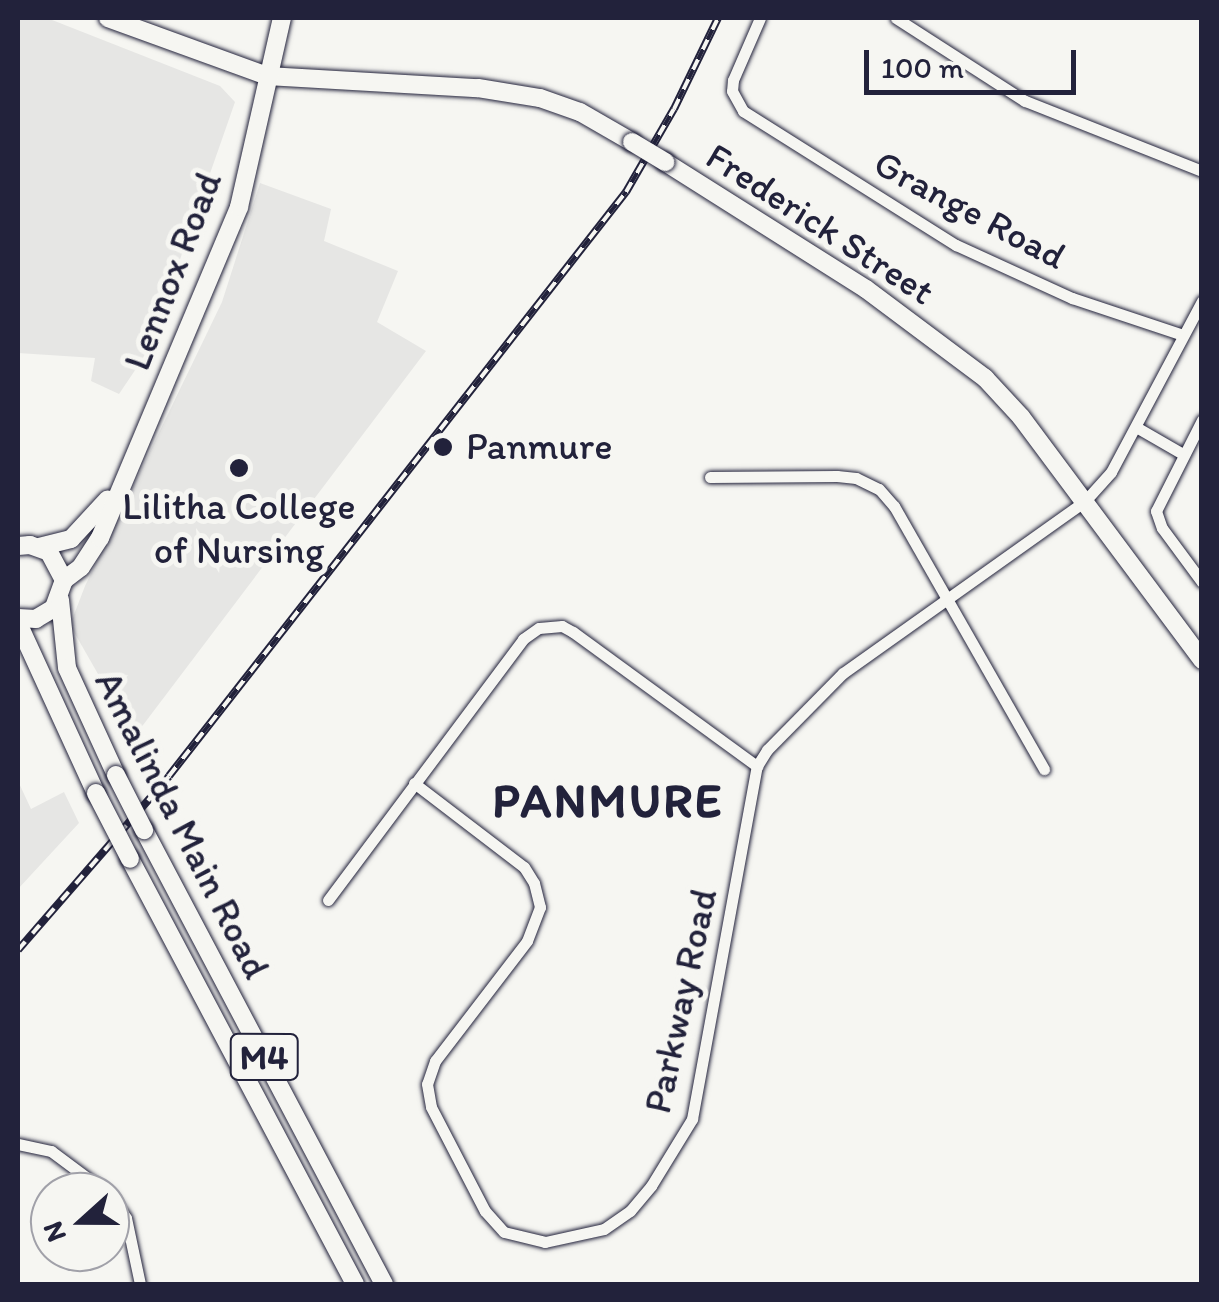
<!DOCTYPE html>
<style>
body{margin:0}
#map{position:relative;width:1219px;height:1302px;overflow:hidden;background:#f6f6f2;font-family:Itim,sans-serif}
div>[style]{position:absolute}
.built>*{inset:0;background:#e6e6e4}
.roads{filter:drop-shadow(0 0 2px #22223b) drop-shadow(0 0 2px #22223b)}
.street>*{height:11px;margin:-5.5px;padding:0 5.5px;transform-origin:5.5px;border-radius:5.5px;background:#f6f6f2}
.secondary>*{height:18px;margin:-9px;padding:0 9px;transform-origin:9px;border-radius:9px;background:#f6f6f2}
.primary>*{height:18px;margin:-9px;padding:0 9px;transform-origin:9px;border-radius:9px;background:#f6f6f2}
.rail>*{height:8px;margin-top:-4px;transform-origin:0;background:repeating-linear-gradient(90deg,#f6f6f2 0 11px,#22223b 0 22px);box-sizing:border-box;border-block:2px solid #22223b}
.bridges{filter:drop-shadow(0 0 2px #22223b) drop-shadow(0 0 2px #22223b)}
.secondary-bridge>*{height:18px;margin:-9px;padding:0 9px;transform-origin:9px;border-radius:9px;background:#f6f6f2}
.primary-bridge>*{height:18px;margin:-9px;padding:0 9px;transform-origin:9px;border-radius:9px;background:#f6f6f2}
.dots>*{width:28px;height:28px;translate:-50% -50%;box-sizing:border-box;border:5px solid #f6f6f2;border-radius:50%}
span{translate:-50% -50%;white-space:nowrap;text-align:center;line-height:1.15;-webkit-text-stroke:10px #f6f6f2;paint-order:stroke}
.shield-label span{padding:2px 8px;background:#f6f6f2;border:2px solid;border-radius:8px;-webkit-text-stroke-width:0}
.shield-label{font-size:35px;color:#22223b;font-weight:700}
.street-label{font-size:38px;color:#22223b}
.poi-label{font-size:38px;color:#22223b}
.left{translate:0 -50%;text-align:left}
.district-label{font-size:48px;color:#22223b;font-weight:700;letter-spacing:2.5px}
.frame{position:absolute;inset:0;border:20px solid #22223b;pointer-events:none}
.north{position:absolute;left:30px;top:1172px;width:100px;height:100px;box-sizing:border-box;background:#f6f6f2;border:2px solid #a1a1a9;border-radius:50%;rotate:249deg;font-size:28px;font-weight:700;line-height:40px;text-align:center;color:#22223b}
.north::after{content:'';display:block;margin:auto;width:35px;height:45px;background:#22223b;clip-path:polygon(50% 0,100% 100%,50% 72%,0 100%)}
.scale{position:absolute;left:864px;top:50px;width:212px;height:45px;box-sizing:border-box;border:5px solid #22223b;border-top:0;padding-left:12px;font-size:30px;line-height:35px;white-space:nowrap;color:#22223b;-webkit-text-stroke:8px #f6f6f2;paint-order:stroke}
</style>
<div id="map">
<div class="built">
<div style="clip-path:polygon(18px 18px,47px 18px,220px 86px,235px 102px,148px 351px,119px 394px,91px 381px,95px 358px,18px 353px)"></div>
<div style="clip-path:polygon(260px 183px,331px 209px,324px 241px,398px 271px,377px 322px,426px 351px,134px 737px,70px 625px,85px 586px,222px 302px)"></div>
<div style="clip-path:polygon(18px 781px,31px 809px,64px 792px,79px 823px,18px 889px)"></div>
</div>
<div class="roads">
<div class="street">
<div style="left:760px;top:18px;width:68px;rotate:113.5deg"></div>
<div style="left:733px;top:80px;width:11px;rotate:95deg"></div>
<div style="left:732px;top:91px;width:23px;rotate:61deg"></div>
<div style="left:743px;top:111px;width:252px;rotate:32.2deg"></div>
<div style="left:956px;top:245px;width:128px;rotate:24.6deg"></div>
<div style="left:1072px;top:298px;width:117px;rotate:18.4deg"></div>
<div style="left:896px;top:18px;width:153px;rotate:32.8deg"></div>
<div style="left:1025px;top:101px;width:190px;rotate:21.6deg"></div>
<div style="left:1202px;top:420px;width:102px;rotate:116.8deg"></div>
<div style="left:1156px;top:511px;width:18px;rotate:71deg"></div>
<div style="left:1162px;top:528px;width:67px;rotate:53.5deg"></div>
<div style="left:1136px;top:427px;width:54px;rotate:29.9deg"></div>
<div style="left:710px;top:477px;width:127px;rotate:-0.5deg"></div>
<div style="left:837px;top:476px;width:19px;rotate:6deg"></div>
<div style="left:856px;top:478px;width:25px;rotate:26deg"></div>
<div style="left:879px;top:489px;width:23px;rotate:49deg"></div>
<div style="left:894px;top:506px;width:303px;rotate:60.3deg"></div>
<div style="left:414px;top:783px;width:138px;rotate:37.4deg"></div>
<div style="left:524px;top:867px;width:19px;rotate:58deg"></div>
<div style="left:534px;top:883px;width:25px;rotate:76deg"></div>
<div style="left:540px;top:907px;width:36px;rotate:111deg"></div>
<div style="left:527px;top:941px;width:151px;rotate:127.5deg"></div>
<div style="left:435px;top:1061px;width:24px;rotate:109deg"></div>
<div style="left:427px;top:1084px;width:23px;rotate:80deg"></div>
<div style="left:431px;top:1107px;width:117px;rotate:62.6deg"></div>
<div style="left:485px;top:1211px;width:28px;rotate:48deg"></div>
<div style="left:504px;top:1232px;width:42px;rotate:13.7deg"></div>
<div style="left:545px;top:1242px;width:60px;rotate:-12.4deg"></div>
<div style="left:604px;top:1229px;width:32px;rotate:-35deg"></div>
<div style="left:630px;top:1211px;width:33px;rotate:-50deg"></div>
<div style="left:651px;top:1186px;width:79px;rotate:-58.5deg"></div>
<div style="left:692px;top:1119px;width:359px;rotate:-79.6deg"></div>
<div style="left:757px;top:766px;width:19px;rotate:-58deg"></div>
<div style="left:767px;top:750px;width:108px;rotate:-45.4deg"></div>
<div style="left:843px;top:673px;width:297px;rotate:-35.4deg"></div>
<div style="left:1085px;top:501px;width:39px;rotate:-48deg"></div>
<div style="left:1111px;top:472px;width:194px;rotate:-62deg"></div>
<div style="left:328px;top:900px;width:326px;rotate:-53.2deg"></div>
<div style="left:523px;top:639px;width:19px;rotate:-35deg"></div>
<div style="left:539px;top:628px;width:23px;rotate:-5deg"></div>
<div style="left:562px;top:626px;width:13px;rotate:29deg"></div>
<div style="left:573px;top:632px;width:228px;rotate:36.1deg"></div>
<div style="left:18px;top:1144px;width:34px;rotate:12deg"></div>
<div style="left:51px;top:1151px;width:69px;rotate:36.7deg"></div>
<div style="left:110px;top:1195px;width:28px;rotate:55deg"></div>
<div style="left:126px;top:1218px;width:67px;rotate:78deg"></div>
</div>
<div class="secondary">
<div style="left:108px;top:18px;width:169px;rotate:20deg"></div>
<div style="left:267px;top:76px;width:211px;rotate:3.3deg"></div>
<div style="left:478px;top:88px;width:63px;rotate:9.2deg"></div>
<div style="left:540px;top:98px;width:42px;rotate:19.3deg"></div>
<div style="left:580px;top:112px;width:60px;rotate:30deg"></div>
<div style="left:665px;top:162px;width:238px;rotate:32.3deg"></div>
<div style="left:866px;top:289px;width:149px;rotate:36.8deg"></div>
<div style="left:985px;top:378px;width:53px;rotate:47.3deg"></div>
<div style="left:1021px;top:417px;width:303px;rotate:53.3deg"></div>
<div style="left:39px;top:547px;width:33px;rotate:-14deg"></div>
<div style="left:71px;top:539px;width:54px;rotate:-47.2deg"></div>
<div style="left:64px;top:580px;width:21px;rotate:-37deg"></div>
<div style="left:81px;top:567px;width:35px;rotate:-57deg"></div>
<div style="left:100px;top:538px;width:359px;rotate:-67.2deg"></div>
<div style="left:239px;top:207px;width:194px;rotate:-77.2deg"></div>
</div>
<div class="primary">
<div style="left:18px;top:546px;width:12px;rotate:-5deg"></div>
<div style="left:30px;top:545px;width:20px;rotate:20deg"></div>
<div style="left:49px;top:552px;width:32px;rotate:62deg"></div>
<div style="left:64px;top:580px;width:30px;rotate:110deg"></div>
<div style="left:54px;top:608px;width:21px;rotate:149deg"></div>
<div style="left:36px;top:619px;width:18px;rotate:-177deg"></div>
<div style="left:60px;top:600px;width:68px;rotate:84.1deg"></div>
<div style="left:67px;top:668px;width:118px;rotate:65.4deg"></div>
<div style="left:18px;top:623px;width:187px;rotate:65.4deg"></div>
<div style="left:144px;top:830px;width:514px;rotate:62.14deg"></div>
<div style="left:130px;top:859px;width:481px;rotate:62.1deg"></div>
</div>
</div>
<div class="rail">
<div style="left:18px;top:950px;width:230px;rotate:-49deg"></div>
<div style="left:169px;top:776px;width:742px;rotate:-51.96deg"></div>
<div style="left:626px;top:192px;width:96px;rotate:-60deg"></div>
<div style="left:674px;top:109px;width:101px;rotate:-64.2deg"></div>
</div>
<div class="bridges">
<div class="secondary-bridge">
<div style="left:632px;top:142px;width:39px;rotate:31deg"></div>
</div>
<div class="primary-bridge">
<div style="left:116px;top:775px;width:62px;rotate:63deg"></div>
<div style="left:96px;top:793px;width:74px;rotate:62.7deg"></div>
</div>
</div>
<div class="dots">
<div style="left:443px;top:447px;background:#22223b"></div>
<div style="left:239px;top:468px;background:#22223b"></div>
</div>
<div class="shield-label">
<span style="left:264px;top:1057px">M4</span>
</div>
<div class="street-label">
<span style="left:970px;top:210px;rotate:28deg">Grange Road</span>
<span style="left:820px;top:224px;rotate:33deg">Frederick Street</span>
<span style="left:173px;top:271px;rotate:-69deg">Lennox Road</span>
<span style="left:182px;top:825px;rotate:63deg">Amalinda Main Road</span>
<span style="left:681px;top:1001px;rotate:-78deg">Parkway Road</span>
</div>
<div class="poi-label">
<span class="left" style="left:466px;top:447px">Panmure</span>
<span style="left:239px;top:529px">Lilitha College<br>of Nursing</span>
</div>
<div class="district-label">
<span style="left:608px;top:801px">PANMURE</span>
</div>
<div class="frame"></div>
<div class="north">N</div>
<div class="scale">100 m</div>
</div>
